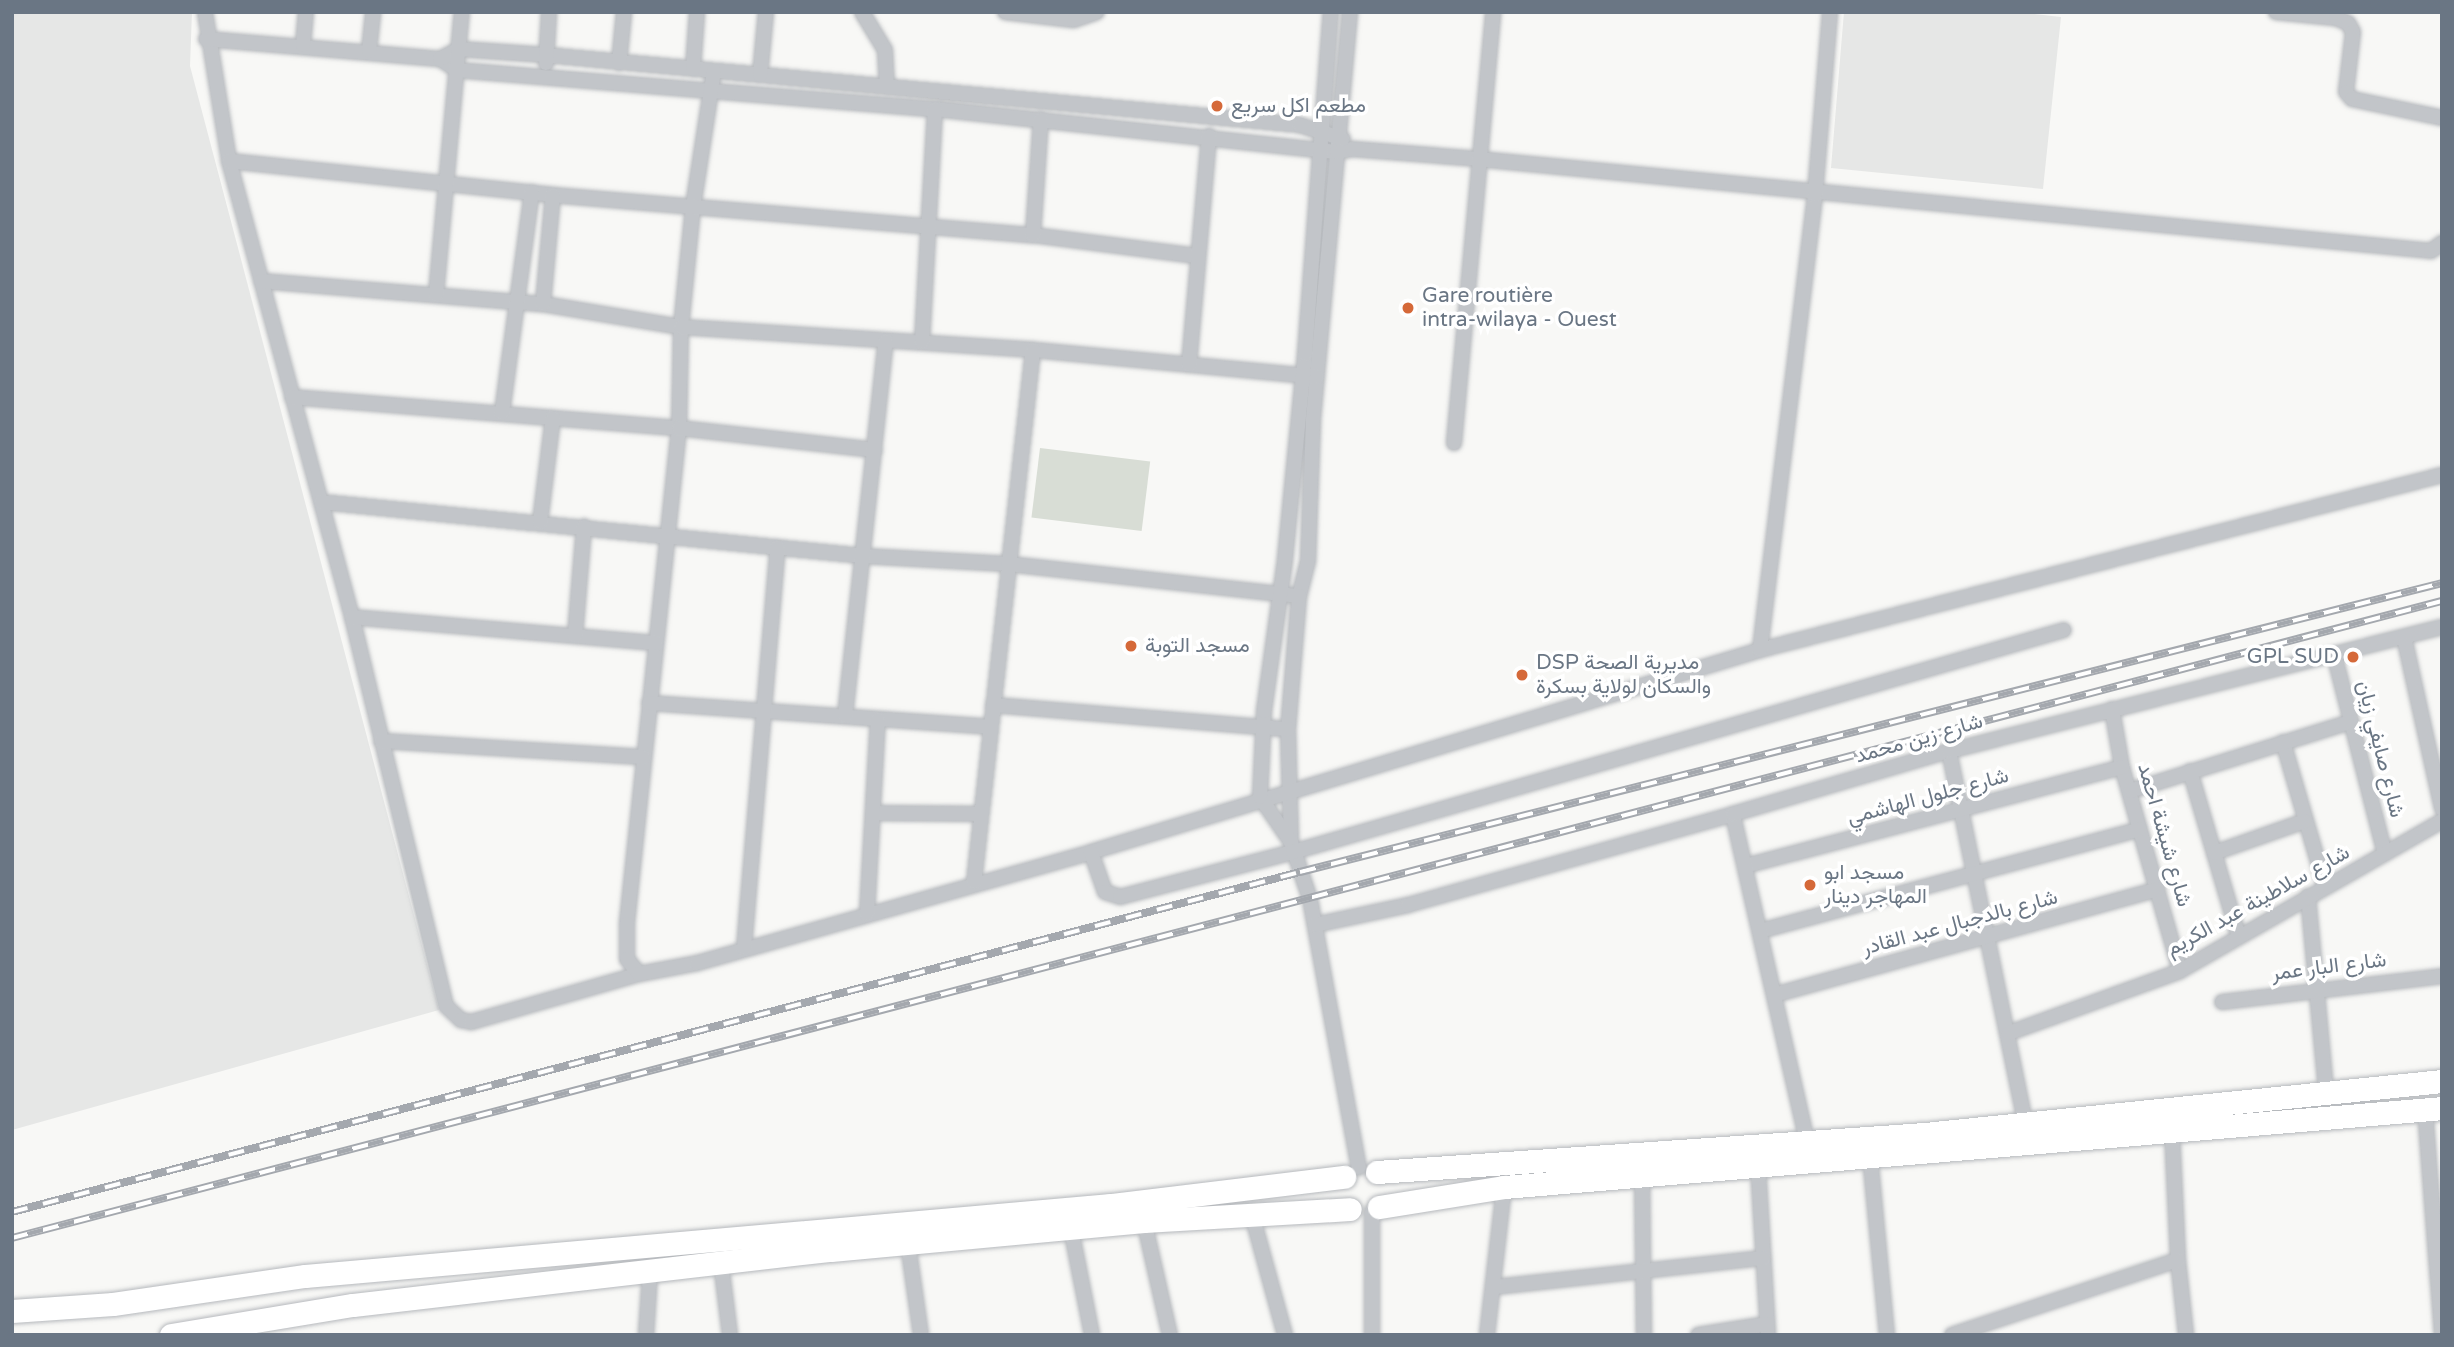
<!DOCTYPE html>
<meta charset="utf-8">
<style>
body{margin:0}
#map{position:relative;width:2454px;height:1347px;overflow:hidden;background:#f8f8f6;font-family:"Varela Round",Vazirmatn,sans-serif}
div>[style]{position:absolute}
.built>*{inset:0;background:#e6e7e6}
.green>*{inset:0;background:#d8ddd5;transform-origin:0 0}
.roads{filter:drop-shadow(0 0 2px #b6b9bd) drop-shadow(0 0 2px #b6b9bd)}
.street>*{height:14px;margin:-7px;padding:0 7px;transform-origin:7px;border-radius:7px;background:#c2c5c9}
.primary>*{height:23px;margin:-11.5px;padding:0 11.5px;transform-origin:11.5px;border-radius:11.5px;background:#fff}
.rail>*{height:8px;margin-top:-4px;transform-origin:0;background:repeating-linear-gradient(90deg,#fff 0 16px,#a4a8ae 0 32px);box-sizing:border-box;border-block:2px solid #a4a8ae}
.dots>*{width:19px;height:19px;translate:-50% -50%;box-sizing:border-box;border:4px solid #fff;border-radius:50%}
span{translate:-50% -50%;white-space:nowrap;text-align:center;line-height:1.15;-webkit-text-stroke:7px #fff;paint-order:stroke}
.poi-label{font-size:21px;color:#6a7684}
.left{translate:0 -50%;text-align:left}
.right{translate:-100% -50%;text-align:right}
.street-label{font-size:21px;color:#6a7684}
.frame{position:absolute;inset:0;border:14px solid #6a7684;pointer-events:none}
</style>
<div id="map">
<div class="built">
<div style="clip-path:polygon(12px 12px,192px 12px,190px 66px,439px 1010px,12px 1130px)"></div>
<div style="clip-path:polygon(1844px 12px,2016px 12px,2061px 17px,2043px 189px,1831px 168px)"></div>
</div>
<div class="green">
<div style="left:1040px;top:448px;width:111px;height:70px;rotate:7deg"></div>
</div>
<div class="roads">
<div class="street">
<div style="left:205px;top:12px;width:151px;rotate:80.8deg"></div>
<div style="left:229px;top:161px;width:472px;rotate:74.9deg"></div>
<div style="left:352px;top:617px;width:400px;rotate:76.4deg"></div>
<div style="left:446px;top:1006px;width:21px;rotate:43deg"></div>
<div style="left:461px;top:1020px;width:10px;rotate:11deg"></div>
<div style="left:471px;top:1022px;width:175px;rotate:-15.9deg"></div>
<div style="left:862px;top:12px;width:44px;rotate:58.8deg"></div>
<div style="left:885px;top:50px;width:35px;rotate:87deg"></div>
<div style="left:1005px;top:12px;width:69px;rotate:6.6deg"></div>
<div style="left:1074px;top:20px;width:24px;rotate:-19deg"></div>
<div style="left:1350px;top:12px;width:409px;rotate:95.2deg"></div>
<div style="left:1313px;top:419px;width:142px;rotate:92deg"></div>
<div style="left:1308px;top:561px;width:36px;rotate:104deg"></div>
<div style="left:1299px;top:596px;width:133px;rotate:94.7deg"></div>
<div style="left:1288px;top:729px;width:113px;rotate:88.5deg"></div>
<div style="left:1291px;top:842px;width:60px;rotate:71.6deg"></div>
<div style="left:1310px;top:899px;width:273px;rotate:79.7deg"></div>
<div style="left:2276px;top:12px;width:60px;rotate:5.7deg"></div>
<div style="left:2336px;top:18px;width:13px;rotate:23deg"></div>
<div style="left:2348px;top:23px;width:10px;rotate:61deg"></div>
<div style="left:2353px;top:32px;width:60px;rotate:96.7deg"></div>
<div style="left:2346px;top:92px;width:9px;rotate:49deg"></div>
<div style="left:2352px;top:99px;width:92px;rotate:11.9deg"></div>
<div style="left:206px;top:39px;width:235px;rotate:4.9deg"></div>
<div style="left:440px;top:59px;width:20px;rotate:33deg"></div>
<div style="left:457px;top:70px;width:480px;rotate:4.7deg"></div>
<div style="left:935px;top:109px;width:404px;rotate:6.1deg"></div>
<div style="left:1337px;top:152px;width:15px;rotate:-11deg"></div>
<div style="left:1352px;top:149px;width:126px;rotate:4.5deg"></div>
<div style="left:1478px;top:159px;width:957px;rotate:5.51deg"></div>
<div style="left:2431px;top:251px;width:14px;rotate:-36deg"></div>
<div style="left:303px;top:45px;width:33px;rotate:-85deg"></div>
<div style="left:369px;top:51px;width:39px;rotate:-84deg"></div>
<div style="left:440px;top:59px;width:21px;rotate:-28deg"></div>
<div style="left:459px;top:49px;width:87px;rotate:3.9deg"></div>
<div style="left:546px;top:55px;width:757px;rotate:5.3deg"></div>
<div style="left:1300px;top:125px;width:45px;rotate:18deg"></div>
<div style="left:546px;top:63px;width:51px;rotate:-86.6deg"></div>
<div style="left:619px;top:63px;width:51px;rotate:-84.4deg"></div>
<div style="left:693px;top:69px;width:57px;rotate:-86deg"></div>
<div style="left:714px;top:71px;width:138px;rotate:98.8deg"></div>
<div style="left:693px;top:207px;width:121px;rotate:95.7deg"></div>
<div style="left:681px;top:327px;width:101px;rotate:91.1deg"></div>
<div style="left:679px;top:428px;width:499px;rotate:96deg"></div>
<div style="left:627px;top:924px;width:35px;rotate:90deg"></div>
<div style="left:627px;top:959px;width:19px;rotate:51deg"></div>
<div style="left:639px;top:974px;width:59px;rotate:-10.7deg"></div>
<div style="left:697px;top:963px;width:409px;rotate:-15.7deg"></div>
<div style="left:1091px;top:852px;width:699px;rotate:-16.8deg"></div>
<div style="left:1760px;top:650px;width:704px;rotate:-14.39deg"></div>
<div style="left:760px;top:75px;width:63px;rotate:-84.6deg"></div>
<div style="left:229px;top:161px;width:326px;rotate:6deg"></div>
<div style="left:553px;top:195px;width:482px;rotate:4.8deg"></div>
<div style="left:1033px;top:235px;width:164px;rotate:7.3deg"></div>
<div style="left:1033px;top:235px;width:116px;rotate:-86.1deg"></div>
<div style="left:261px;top:281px;width:283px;rotate:4.7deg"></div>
<div style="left:543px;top:304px;width:140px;rotate:9.5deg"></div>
<div style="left:681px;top:327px;width:353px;rotate:3.7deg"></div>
<div style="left:1033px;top:350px;width:285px;rotate:5.4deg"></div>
<div style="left:436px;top:295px;width:284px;rotate:-84.8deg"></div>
<div style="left:543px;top:304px;width:109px;rotate:-84.8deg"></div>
<div style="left:922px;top:342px;width:233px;rotate:-86.8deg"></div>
<div style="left:1189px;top:365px;width:230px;rotate:-85deg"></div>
<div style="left:292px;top:397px;width:388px;rotate:4.6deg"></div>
<div style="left:679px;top:428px;width:197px;rotate:6.4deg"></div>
<div style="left:502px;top:413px;width:223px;rotate:-82.3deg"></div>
<div style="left:1454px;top:443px;width:433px;rotate:-84.8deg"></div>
<div style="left:321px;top:502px;width:545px;rotate:5.69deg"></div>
<div style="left:863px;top:556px;width:145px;rotate:3.2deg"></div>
<div style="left:1008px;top:564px;width:293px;rotate:6.3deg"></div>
<div style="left:540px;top:522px;width:105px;rotate:-82.9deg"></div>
<div style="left:352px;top:617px;width:305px;rotate:4.9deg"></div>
<div style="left:575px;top:636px;width:110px;rotate:-85.3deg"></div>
<div style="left:2404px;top:637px;width:176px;rotate:77.5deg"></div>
<div style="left:1760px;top:650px;width:458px;rotate:-83.1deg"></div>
<div style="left:1815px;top:195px;width:184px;rotate:-85.3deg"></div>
<div style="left:2334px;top:654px;width:206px;rotate:75.7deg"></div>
<div style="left:649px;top:703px;width:342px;rotate:4deg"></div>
<div style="left:993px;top:705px;width:296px;rotate:4.7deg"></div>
<div style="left:2112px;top:709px;width:59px;rotate:80.2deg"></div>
<div style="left:2122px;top:767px;width:212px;rotate:74.1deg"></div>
<div style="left:845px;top:716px;width:377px;rotate:-83.8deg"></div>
<div style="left:381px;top:741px;width:263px;rotate:3.5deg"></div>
<div style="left:2283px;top:742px;width:150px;rotate:73.7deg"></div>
<div style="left:1949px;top:751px;width:382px;rotate:78.4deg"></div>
<div style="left:2190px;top:771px;width:173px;rotate:73.6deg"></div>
<div style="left:2130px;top:791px;width:231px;rotate:-17.4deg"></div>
<div style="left:874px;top:813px;width:107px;rotate:0.5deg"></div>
<div style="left:1291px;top:842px;width:55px;rotate:-124.6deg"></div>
<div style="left:1260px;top:797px;width:86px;rotate:-87.3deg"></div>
<div style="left:1264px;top:711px;width:153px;rotate:-82.1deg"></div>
<div style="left:1285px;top:559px;width:206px;rotate:-84.4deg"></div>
<div style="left:1305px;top:354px;width:343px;rotate:-85.7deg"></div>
<div style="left:1091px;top:852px;width:42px;rotate:70.7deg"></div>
<div style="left:1105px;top:892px;width:16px;rotate:18deg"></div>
<div style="left:1120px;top:897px;width:179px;rotate:-14.6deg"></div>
<div style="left:1293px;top:852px;width:802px;rotate:-16.06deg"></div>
<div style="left:2214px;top:853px;width:96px;rotate:-19.4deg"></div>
<div style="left:1745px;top:866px;width:390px;rotate:-14.7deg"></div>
<div style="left:974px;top:882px;width:535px;rotate:-83.67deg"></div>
<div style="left:2308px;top:896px;width:196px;rotate:84.7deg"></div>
<div style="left:867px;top:914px;width:195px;rotate:-86.8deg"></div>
<div style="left:1315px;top:925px;width:95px;rotate:-12.1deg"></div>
<div style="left:1408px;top:905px;width:337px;rotate:-15.6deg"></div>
<div style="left:1760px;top:931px;width:393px;rotate:-15deg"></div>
<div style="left:744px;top:948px;width:402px;rotate:-85.2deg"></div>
<div style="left:1774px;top:995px;width:398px;rotate:-15.4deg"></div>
<div style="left:2222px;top:1002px;width:222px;rotate:-6.7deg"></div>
<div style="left:2009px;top:1033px;width:182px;rotate:-19.9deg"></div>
<div style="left:2180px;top:971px;width:302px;rotate:-29.8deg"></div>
<div style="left:2425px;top:1109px;width:172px;rotate:85.7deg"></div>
<div style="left:2172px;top:1131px;width:129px;rotate:87.3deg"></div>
<div style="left:2178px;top:1260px;width:75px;rotate:83.9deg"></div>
<div style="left:1807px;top:1141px;width:335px;rotate:-102.8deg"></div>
<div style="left:1733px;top:814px;width:225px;rotate:-16.3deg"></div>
<div style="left:1949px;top:751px;width:508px;rotate:-14.12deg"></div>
<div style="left:1870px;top:1156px;width:180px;rotate:84.6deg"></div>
<div style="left:1758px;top:1165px;width:170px;rotate:86.6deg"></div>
<div style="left:1642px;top:1175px;width:160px;rotate:89.3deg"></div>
<div style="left:1252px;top:1215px;width:124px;rotate:74.6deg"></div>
<div style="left:1144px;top:1221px;width:117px;rotate:77.2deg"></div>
<div style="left:1071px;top:1229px;width:108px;rotate:78.8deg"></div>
<div style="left:908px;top:1244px;width:92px;rotate:81.9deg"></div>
<div style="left:721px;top:1263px;width:73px;rotate:82.9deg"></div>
<div style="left:1495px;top:1287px;width:270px;rotate:-6.2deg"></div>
<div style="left:646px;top:1335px;width:62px;rotate:-86.3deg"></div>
<div style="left:1372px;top:1335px;width:124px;rotate:-90deg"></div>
<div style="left:1487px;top:1335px;width:149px;rotate:-83.4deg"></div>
<div style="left:1698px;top:1335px;width:70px;rotate:-9.1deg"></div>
<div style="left:1952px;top:1335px;width:238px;rotate:-18.4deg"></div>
<div style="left:2442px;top:1335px;width:54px;rotate:-94.2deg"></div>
<div style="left:2438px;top:1281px;width:4px"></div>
</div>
<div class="primary">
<div style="left:1377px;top:1172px;width:549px;rotate:-3.97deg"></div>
<div style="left:1925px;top:1134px;width:520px;rotate:-5.85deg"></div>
<div style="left:1379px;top:1207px;width:127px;rotate:-9.1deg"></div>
<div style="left:1504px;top:1187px;width:941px;rotate:-4.81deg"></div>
<div style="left:12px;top:1311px;width:101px;rotate:-4deg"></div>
<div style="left:113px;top:1304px;width:194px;rotate:-8.3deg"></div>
<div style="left:305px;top:1276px;width:809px;rotate:-5.03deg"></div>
<div style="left:1111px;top:1205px;width:235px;rotate:-6.9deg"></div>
<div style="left:171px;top:1335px;width:184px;rotate:-9.4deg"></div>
<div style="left:353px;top:1305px;width:481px;rotate:-6.6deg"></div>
<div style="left:831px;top:1250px;width:314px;rotate:-5.3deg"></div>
<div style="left:1144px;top:1221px;width:206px;rotate:-3.3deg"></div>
</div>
</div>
<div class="rail">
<div style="left:12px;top:1212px;width:1332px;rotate:-14.79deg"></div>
<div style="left:1300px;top:872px;width:1178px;rotate:-14.2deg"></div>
<div style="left:12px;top:1238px;width:2512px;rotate:-14.69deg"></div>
</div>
<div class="dots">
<div style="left:1217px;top:106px;background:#d56939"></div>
<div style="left:1408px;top:308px;background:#d56939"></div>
<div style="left:1131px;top:646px;background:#d56939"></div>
<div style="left:2353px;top:657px;background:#d56939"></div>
<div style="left:1522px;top:675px;background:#d56939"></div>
<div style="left:1810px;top:885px;background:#d56939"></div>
</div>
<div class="poi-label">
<span class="left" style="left:1231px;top:106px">مطعم اكل سريع</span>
<span class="left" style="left:1422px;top:308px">Gare routière<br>intra-wilaya - Ouest</span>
<span class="left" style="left:1145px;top:646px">مسجد التوبة</span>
<span class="right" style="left:2339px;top:657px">GPL SUD</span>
<span class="left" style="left:1536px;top:675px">DSP مديرية الصحة<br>والسكان لولاية بسكرة</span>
<span class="left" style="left:1824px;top:885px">مسجد ابو<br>المهاجر دينار</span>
</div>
<div class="street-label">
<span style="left:1919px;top:739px;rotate:-16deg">شارع زين محمد</span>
<span style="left:2380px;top:749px;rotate:76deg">شارع صايفي زيان</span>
<span style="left:1928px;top:797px;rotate:-15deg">شارع جلول الهاشمي</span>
<span style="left:2164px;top:835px;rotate:74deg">شارع شيشة احمد</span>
<span style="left:2258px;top:901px;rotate:-29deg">شارع سلاطينة عبد الكريم</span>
<span style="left:1960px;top:923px;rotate:-15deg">شارع بالدجبال عبد القادر</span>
<span style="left:2329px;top:967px;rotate:-7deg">شارع البار عمر</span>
</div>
<div class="frame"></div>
</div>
